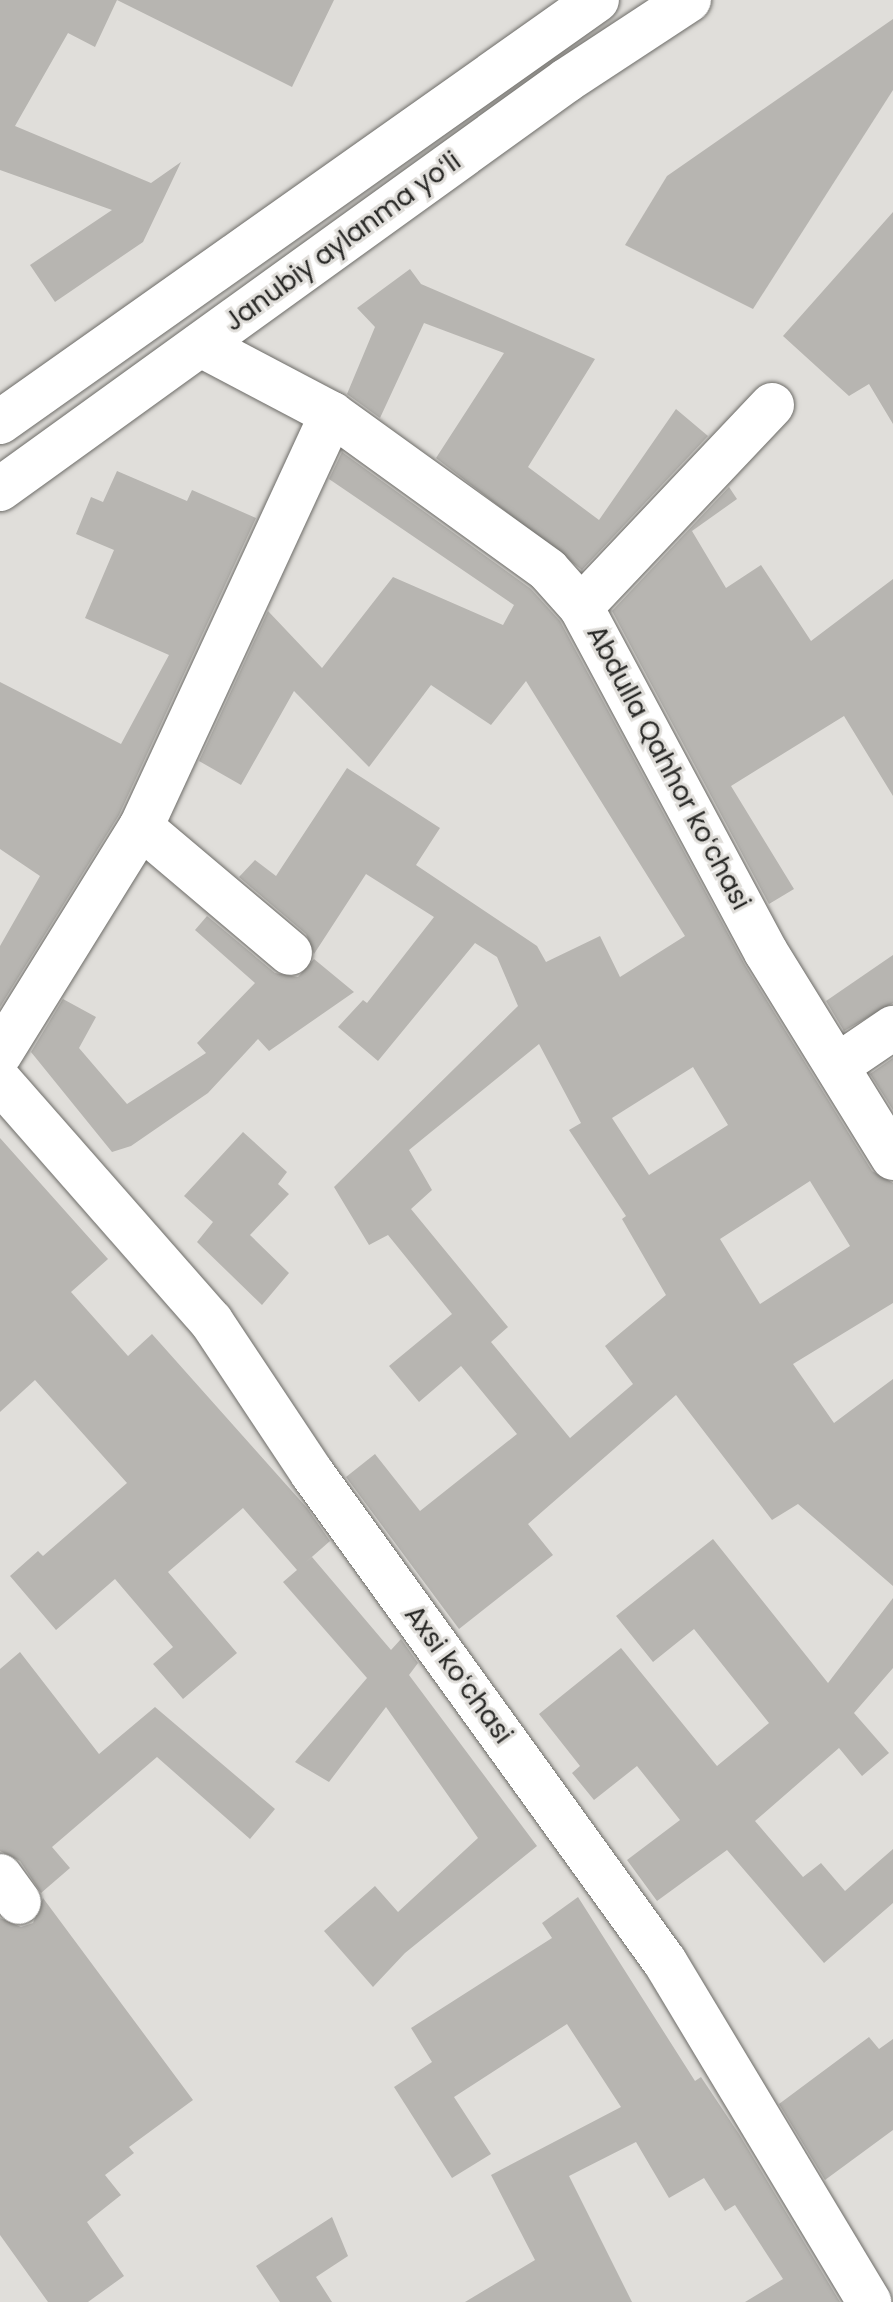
<!DOCTYPE html>
<meta charset="utf-8">
<style>
body{margin:0}
#map{position:relative;width:893px;height:2302px;overflow:hidden;background:#e0deda;font-family:Poppins,sans-serif}
div>[style]{position:absolute}
.building>*{inset:0;background:#b7b5b1}
.roads{filter:drop-shadow(0 0 2px #6d6c68) drop-shadow(0 0 2px #6d6c68)}
.minor>*{height:44px;margin:-22px;padding:0 22px;transform-origin:22px;border-radius:22px;background:#fff}
.highway>*{height:44px;margin:-22px;padding:0 22px;transform-origin:22px;border-radius:22px;background:#fff}
span{translate:-50% -50%;white-space:nowrap;text-align:center;line-height:1.15;-webkit-text-stroke:6px #e0deda;paint-order:stroke}
.street-label{font-size:26px;color:#282826}
</style>
<div id="map">
<div class="building">
<div style="clip-path:polygon(0 0,334px 0,292px 87px,117px 0,95px 47px,68px 33px,15px 126px,151px 183px,181px 162px,143px 242px,55px 302px,30px 265px,112px 210px,0 170px)"></div>
<div style="clip-path:polygon(893px 19px,893px 90px,753px 309px,625px 245px,667px 176px)"></div>
<div style="clip-path:polygon(893px 212px,893px 424px,869px 384px,849px 396px,783px 336px)"></div>
<div style="clip-path:polygon(410px 269px,421px 284px,595px 359px,528px 467px,599px 520px,676px 409px,708px 436px,582px 570px,436px 458px,504px 353px,424px 323px,380px 418px,347px 394px,375px 327px,357px 308px)"></div>
<div style="clip-path:polygon(evenodd,342px 452px,531px 589px,560px 621px,745px 965px,872px 1171px,893px 1183px,893px 1303px,793px 1364px,834px 1423px,893px 1379px,893px 1586px,798px 1504px,772px 1520px,676px 1395px,528px 1524px,553px 1555px,459px 1629px,346px 1477px,375px 1454px,420px 1511px,517px 1434px,461px 1366px,419px 1402px,389px 1366px,452px 1314px,388px 1235px,369px 1245px,334px 1187px,518px 1006px,497px 957px,475px 943px,378px 1061px,338px 1027px,363px 1000px,367px 1003px,434px 917px,366px 874px,314px 954px,306px 934px,239px 877px,255px 860px,276px 876px,347px 768px,440px 828px,416px 865px,537px 946px,546px 962px,600px 936px,620px 977px,685px 936px,526px 681px,491px 725px,431px 685px,369px 767px,294px 691px,241px 785px,199px 761px,268px 611px,322px 668px,393px 577px,503px 625px,514px 605px,329px 479px,342px 452px,539px 1044px,581px 1123px,569px 1130px,626px 1216px,622px 1219px,666px 1295px,605px 1346px,633px 1384px,570px 1438px,491px 1342px,508px 1327px,411px 1209px,432px 1190px,409px 1150px,539px 1044px,342px 452px,693px 1067px,728px 1125px,649px 1175px,612px 1118px,693px 1067px,342px 452px,810px 1181px,850px 1246px,760px 1304px,720px 1239px,810px 1181px)"></div>
<div style="clip-path:polygon(117px 471px,187px 501px,192px 490px,256px 518px,119px 815px,0 1007px,0 946px,40px 876px,0 849px,0 682px,121px 744px,169px 655px,85px 618px,114px 550px,76px 534px,91px 497px,103px 502px)"></div>
<div style="clip-path:polygon(729px 487px,737px 499px,692px 531px,726px 588px,761px 565px,811px 641px,893px 579px,893px 796px,844px 716px,731px 786px,794px 889px,769px 904px,612px 611px)"></div>
<div style="clip-path:polygon(207px 916px,275px 973px,298px 977px,314px 959px,354px 992px,269px 1051px,258px 1039px,208px 1093px,131px 1146px,112px 1152px,31px 1052px,63px 999px,96px 1017px,79px 1048px,127px 1104px,206px 1053px,197px 1043px,255px 983px,195px 930px)"></div>
<div style="clip-path:polygon(893px 955px,893px 1003px,844px 1031px,826px 1001px)"></div>
<div style="clip-path:polygon(893px 1058px,893px 1110px,870px 1074px)"></div>
<div style="clip-path:polygon(243px 1132px,287px 1172px,278px 1184px,289px 1194px,250px 1235px,289px 1273px,262px 1305px,197px 1242px,213px 1222px,184px 1196px)"></div>
<div style="clip-path:polygon(0 1138px,108px 1259px,71px 1292px,128px 1356px,152px 1334px,307px 1508px,330px 1541px,305px 1563px,312px 1557px,391px 1650px,401px 1639px,418px 1663px,409px 1675px,537px 1846px,405px 1953px,373px 1987px,324px 1931px,375px 1886px,398px 1912px,478px 1838px,386px 1707px,329px 1782px,295px 1762px,367px 1678px,283px 1582px,297px 1570px,243px 1508px,168px 1572px,237px 1653px,183px 1699px,153px 1664px,173px 1647px,115px 1579px,56px 1630px,10px 1576px,38px 1551px,43px 1556px,127px 1483px,35px 1380px,0 1412px)"></div>
<div style="clip-path:polygon(713px 1539px,828px 1683px,893px 1598px,893px 1668px,854px 1713px,889px 1753px,862px 1776px,839px 1748px,755px 1821px,803px 1877px,821px 1863px,845px 1891px,893px 1849px,893px 1903px,824px 1963px,727px 1850px,657px 1901px,627px 1860px,680px 1820px,637px 1766px,594px 1800px,572px 1773px,580px 1766px,539px 1714px,621px 1648px,717px 1766px,769px 1723px,694px 1629px,653px 1662px,616px 1616px)"></div>
<div style="clip-path:polygon(20px 1652px,99px 1754px,155px 1707px,275px 1809px,250px 1839px,157px 1757px,52px 1847px,70px 1868px,41px 1893px,20px 1861px,0 1851px,0 1669px)"></div>
<div style="clip-path:polygon(578px 1897px,695px 2081px,701px 2077px,739px 2134px,840px 2302px,745px 2302px,783px 2279px,735px 2205px,725px 2211px,704px 2178px,669px 2198px,636px 2142px,569px 2176px,632px 2302px,465px 2302px,535px 2260px,491px 2175px,621px 2107px,567px 2024px,454px 2097px,491px 2154px,452px 2178px,394px 2087px,432px 2062px,411px 2028px,552px 1938px,542px 1923px)"></div>
<div style="clip-path:polygon(43px 1898px,193px 2100px,129px 2147px,134px 2153px,105px 2175px,121px 2195px,87px 2222px,124px 2276px,88px 2302px,48px 2302px,0 2235px,0 1918px,21px 1927px,33px 1923px)"></div>
<div style="clip-path:polygon(869px 2037px,879px 2049px,893px 2039px,893px 2130px,825px 2180px,779px 2104px)"></div>
<div style="clip-path:polygon(332px 2217px,348px 2256px,316px 2277px,332px 2302px,280px 2302px,256px 2266px)"></div>
</div>
<div class="roads">
<div class="minor">
<div style="left:201px;top:345px;width:148px;rotate:27.8deg"></div>
<div style="left:332px;top:414px;width:266px;rotate:35.8deg"></div>
<div style="left:548px;top:570px;width:50px;rotate:48.3deg"></div>
<div style="left:581px;top:607px;width:391px;rotate:61.8deg"></div>
<div style="left:766px;top:952px;width:242px;rotate:58.3deg"></div>
<div style="left:581px;top:607px;width:278px;rotate:-46.6deg"></div>
<div style="left:141px;top:827px;width:195px;rotate:40.2deg"></div>
<div style="left:0;top:1054px;width:267px;rotate:-58.2deg"></div>
<div style="left:141px;top:827px;width:455px;rotate:-65.2deg"></div>
<div style="left:837px;top:1066px;width:68px;rotate:-34.2deg"></div>
<div style="left:0;top:1081px;width:320px;rotate:48.7deg"></div>
<div style="left:211px;top:1321px;width:182px;rotate:56.4deg"></div>
<div style="left:312px;top:1473px;width:603px;rotate:54.18deg"></div>
<div style="left:665px;top:1962px;width:397px;rotate:59deg"></div>
<div style="left:0;top:1876px;width:32px;rotate:54deg"></div>
</div>
<div class="highway">
<div style="left:0;top:422px;width:731px;rotate:-35.26deg"></div>
<div style="left:0;top:489px;width:699px;rotate:-35.8deg"></div>
<div style="left:567px;top:80px;width:146px;rotate:-33.3deg"></div>
</div>
</div>
<div class="street-label">
<span style="left:343px;top:242px;rotate:-36deg">Janubiy aylanma yoʻli</span>
<span style="left:668px;top:768px;rotate:62deg">Abdulla Qahhor koʻchasi</span>
<span style="left:458px;top:1675px;rotate:54deg">Axsi koʻchasi</span>
</div>
</div>
